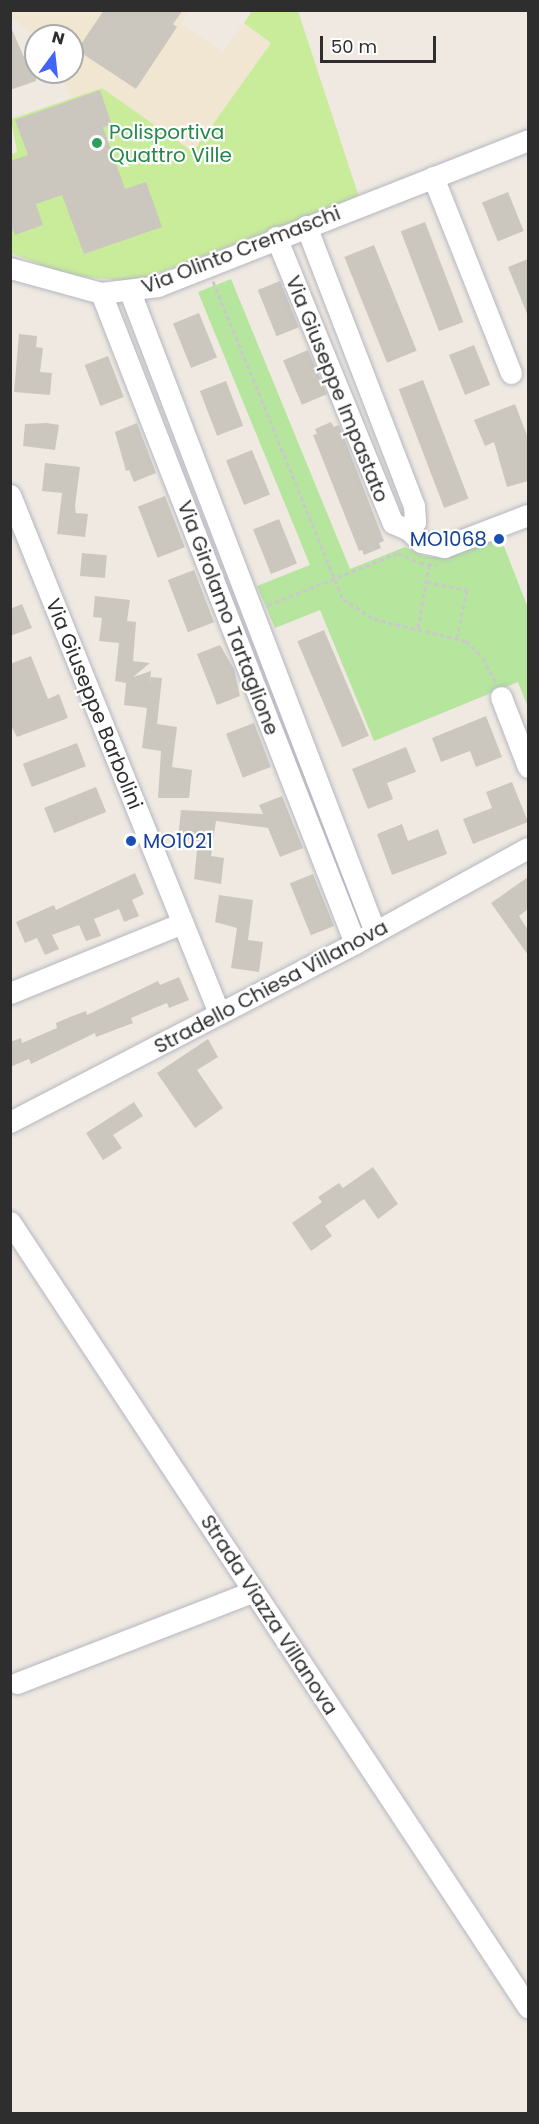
<!DOCTYPE html>
<style>
body{margin:0}
#map{position:relative;width:539px;height:2124px;overflow:hidden;background:#efe9e1;font-family:Poppins,sans-serif}
div>[style]{position:absolute}
.education>*{inset:0;background:#f0e6d1}
.green>*{inset:0;background:#b6e59e}
.pitch>*{inset:0;background:#c9ec9a}
.building>*{inset:0;background:#cbc7bf;transform-origin:0 0}
.path>*{height:3px;margin-top:-1.5px;transform-origin:0;background:repeating-linear-gradient(90deg,#c9c9c9 0 4.5px,transparent 0 7.5px)}
.roads{filter:drop-shadow(0 0 2px #b4b7c1) drop-shadow(0 0 2px #b4b7c1)}
.minor>*{height:21px;margin:-10.5px;padding:0 10.5px;transform-origin:10.5px;border-radius:10.5px;background:#fff}
.dots>*{width:16px;height:16px;translate:-50% -50%;box-sizing:border-box;border:3px solid #fff;border-radius:50%}
span{translate:-50% -50%;white-space:nowrap;text-align:center;line-height:1.15;-webkit-text-stroke:4.5px #fff;paint-order:stroke}
.leisure-label{font-size:20px;color:#27864d}
.left{translate:0 -50%;text-align:left}
.street-label{font-size:20px;color:#2e2e2e}
.transit-label{font-size:20px;color:#164399}
.right{translate:-100% -50%;text-align:right}
.frame{position:absolute;inset:0;border:12px solid #2e2e2e;pointer-events:none}
.north{position:absolute;left:24px;top:24px;width:60px;height:60px;box-sizing:border-box;background:#fff;border:2px solid #ababab;border-radius:50%;rotate:15deg;font-size:16px;font-weight:700;line-height:24px;text-align:center;color:#2e2e2e}
.north::after{content:'';display:block;margin:auto;width:21px;height:27px;background:#4264fb;clip-path:polygon(50% 0,100% 100%,50% 72%,0 100%)}
.scale{position:absolute;left:320px;top:36px;width:116px;height:27px;box-sizing:border-box;border:3px solid #2e2e2e;border-top:0;padding-left:8px;font-size:18px;line-height:21px;white-space:nowrap;color:#2e2e2e;-webkit-text-stroke:4px #fff;paint-order:stroke}
</style>
<div id="map">
<div class="education">
<div style="clip-path:polygon(10px 11px,189px 11px,181px 24px,223px 52px,244px 23px,271px 42px,193px 153px,103px 88px,72px 98px,59px 72px,72px 72px,72px 36px,36px 38px,11px 16px)"></div>
</div>
<div class="green">
<div style="clip-path:polygon(231px 279px,350px 569px,405px 547px,423px 556px,445px 558px,500px 536px,528px 608px,528px 707px,518px 682px,374px 741px,320px 610px,275px 628px,257px 586px,310px 565px,198px 292px)"></div>
</div>
<div class="pitch">
<div style="clip-path:polygon(252px 11px,298px 11px,359px 197px,135px 282px,67px 275px,11px 253px,11px 154px,17px 152px,11px 119px,102px 88px,193px 152px,271px 43px,244px 23px)"></div>
</div>
<div class="building">
<div style="clip-path:polygon(104px 10px,183px 10px,173px 24px,177px 27px,136px 89px,77px 50px)"></div>
<div style="clip-path:polygon(10px 25px,24px 57px,33px 54px,36px 62px,36px 81px,10px 90px)"></div>
<div style="clip-path:polygon(100px 90px,112px 125px,103px 127px,125px 189px,146px 182px,162px 227px,84px 254px,62px 195px,36px 204px,43px 225px,15px 235px,10px 223px,10px 161px,28px 155px,15px 120px)"></div>
<div style="left:508px;top:192px;width:42px;height:28px;rotate:68deg"></div>
<div style="left:425px;top:222px;width:107px;height:26px;rotate:69deg"></div>
<div style="left:374px;top:245px;width:114px;height:32px;rotate:68deg"></div>
<div style="clip-path:polygon(528px 259px,528px 316px,508px 267px)"></div>
<div style="left:280px;top:281px;width:50px;height:24px;rotate:68deg"></div>
<div style="left:199px;top:313px;width:48px;height:28px;rotate:68deg"></div>
<div style="clip-path:polygon(19px 334px,37px 336px,36px 347px,43px 348px,40px 372px,52px 373px,50px 395px,14px 392px)"></div>
<div style="left:474px;top:345px;width:43px;height:27px;rotate:68deg"></div>
<div style="left:308px;top:350px;width:48px;height:27px;rotate:67deg"></div>
<div style="left:108px;top:356px;width:44px;height:25px;rotate:69deg"></div>
<div style="left:423px;top:380px;width:127px;height:26px;rotate:69deg"></div>
<div style="left:226px;top:381px;width:48px;height:28px;rotate:69deg"></div>
<div style="clip-path:polygon(515px 404px,528px 438px,528px 481px,507px 487px,494px 442px,485px 446px,474px 420px)"></div>
<div style="clip-path:polygon(331px 422px,334px 427px,339px 425px,384px 541px,379px 543px,381px 548px,364px 555px,362px 550px,359px 551px,313px 435px,317px 434px,315px 429px)"></div>
<div style="clip-path:polygon(47px 423px,59px 425px,55px 450px,23px 446px,25px 424px)"></div>
<div style="clip-path:polygon(137px 423px,156px 473px,134px 482px,129px 470px,126px 471px,115px 432px)"></div>
<div style="left:252px;top:450px;width:48px;height:28px;rotate:68deg"></div>
<div style="clip-path:polygon(45px 463px,80px 467px,75px 506px,76px 513px,88px 514px,85px 537px,57px 534px,62px 493px,42px 491px)"></div>
<div style="left:165px;top:496px;width:55px;height:29px;rotate:69deg"></div>
<div style="left:279px;top:519px;width:48px;height:28px;rotate:68deg"></div>
<div style="left:82px;top:553px;width:25px;height:23px;rotate:5deg"></div>
<div style="left:194px;top:570px;width:56px;height:28px;rotate:69deg"></div>
<div style="clip-path:polygon(95px 596px,130px 600px,127px 621px,136px 622px,133px 661px,150px 663px,133px 677px,151px 671px,150px 685px,151px 677px,162px 678px,157px 724px,177px 727px,172px 767px,192px 770px,189px 798px,158px 798px,161px 751px,142px 748px,147px 708px,124px 705px,126px 683px,115px 681px,119px 643px,99px 641px,102px 618px,93px 617px)"></div>
<div style="clip-path:polygon(22px 604px,32px 628px,10px 636px,10px 609px)"></div>
<div style="left:324px;top:630px;width:115px;height:29px;rotate:67deg"></div>
<div style="clip-path:polygon(220px 645px,234px 669px,240px 696px,217px 705px,197px 654px)"></div>
<div style="clip-path:polygon(31px 656px,48px 699px,59px 694px,68px 718px,17px 737px,10px 724px,10px 664px)"></div>
<div style="clip-path:polygon(486px 716px,502px 757px,476px 767px,470px 751px,441px 762px,432px 738px)"></div>
<div style="left:254px;top:723px;width:47px;height:30px;rotate:69deg"></div>
<div style="left:77px;top:743px;width:25px;height:58px;rotate:69deg"></div>
<div style="clip-path:polygon(406px 747px,416px 772px,387px 783px,393px 799px,368px 809px,352px 769px)"></div>
<div style="clip-path:polygon(512px 782px,528px 822px,473px 844px,463px 819px,492px 808px,486px 792px)"></div>
<div style="left:96px;top:787px;width:27px;height:56px;rotate:68deg"></div>
<div style="clip-path:polygon(282px 796px,303px 848px,280px 857px,268px 828px,216px 821px,211px 856px,224px 858px,221px 884px,194px 879px,198px 841px,178px 838px,181px 810px,263px 814px,259px 805px)"></div>
<div style="clip-path:polygon(402px 824px,408px 841px,438px 829px,447px 854px,392px 875px,377px 834px)"></div>
<div style="clip-path:polygon(135px 873px,144px 894px,132px 900px,139px 916px,124px 922px,119px 909px,94px 919px,101px 936px,86px 941px,79px 925px,52px 935px,59px 949px,45px 955px,37px 938px,25px 943px,16px 922px,54px 905px,56px 910px)"></div>
<div style="left:313px;top:874px;width:56px;height:25px;rotate:68deg"></div>
<div style="clip-path:polygon(528px 877px,528px 909px,519px 916px,528px 930px,528px 955px,491px 903px)"></div>
<div style="clip-path:polygon(219px 895px,253px 900px,248px 940px,263px 942px,259px 972px,231px 968px,237px 928px,215px 922px)"></div>
<div style="clip-path:polygon(179px 977px,189px 1000px,169px 1008px,167px 1003px,131px 1018px,133px 1023px,96px 1037px,95px 1033px,31px 1064px,29px 1059px,10px 1067px,10px 1042px,21px 1038px,22px 1043px,57px 1028px,56px 1023px,70px 1017px,86px 1011px,87px 1015px,158px 981px,160px 985px)"></div>
<div style="clip-path:polygon(208px 1039px,218px 1057px,197px 1070px,223px 1108px,195px 1128px,157px 1073px)"></div>
<div style="clip-path:polygon(134px 1102px,143px 1116px,113px 1135px,122px 1148px,103px 1160px,86px 1133px)"></div>
<div style="clip-path:polygon(373px 1167px,398px 1204px,378px 1219px,364px 1199px,325px 1226px,332px 1236px,311px 1251px,292px 1223px,322px 1202px,318px 1197px,339px 1183px,343px 1188px)"></div>
</div>
<div class="path">
<div style="left:213px;top:281px;width:344px;rotate:67.8deg"></div>
<div style="left:343px;top:599px;width:37px;rotate:33deg"></div>
<div style="left:374px;top:619px;width:95px;rotate:13.4deg"></div>
<div style="left:466px;top:641px;width:24px;rotate:45deg"></div>
<div style="left:483px;top:658px;width:27px;rotate:62deg"></div>
<div style="left:427px;top:582px;width:41px;rotate:11.3deg"></div>
<div style="left:467px;top:590px;width:48px;rotate:102deg"></div>
<div style="left:268px;top:605px;width:140px;rotate:-21.8deg"></div>
<div style="left:398px;top:553px;width:24px;rotate:24deg"></div>
<div style="left:420px;top:563px;width:17px;rotate:7deg"></div>
<div style="left:418px;top:628px;width:64px;rotate:-80.1deg"></div>
</div>
<div class="roads">
<div class="minor">
<div style="left:433px;top:177px;width:211px;rotate:68.3deg"></div>
<div style="left:306px;top:226px;width:300px;rotate:68.9deg"></div>
<div style="left:414px;top:506px;width:16px;rotate:86deg"></div>
<div style="left:415px;top:522px;width:10px;rotate:127deg"></div>
<div style="left:276px;top:237px;width:309px;rotate:67.8deg"></div>
<div style="left:393px;top:523px;width:17px;rotate:24deg"></div>
<div style="left:409px;top:530px;width:17px;rotate:45deg"></div>
<div style="left:421px;top:542px;width:24px;rotate:12deg"></div>
<div style="left:444px;top:547px;width:90px;rotate:-20.9deg"></div>
<div style="left:10px;top:268px;width:94px;rotate:15.4deg"></div>
<div style="left:101px;top:293px;width:57px;rotate:-7deg"></div>
<div style="left:158px;top:286px;width:398px;rotate:-21.5deg"></div>
<div style="left:130px;top:292px;width:685px;rotate:69.05deg"></div>
<div style="left:101px;top:293px;width:698px;rotate:68.66deg"></div>
<div style="left:10px;top:495px;width:559px;rotate:68.03deg"></div>
<div style="left:501px;top:697px;width:75px;rotate:68.9deg"></div>
<div style="left:10px;top:993px;width:186px;rotate:-22.1deg"></div>
<div style="left:10px;top:1122px;width:389px;rotate:-27.4deg"></div>
<div style="left:355px;top:943px;width:197px;rotate:-28.8deg"></div>
<div style="left:10px;top:1222px;width:941px;rotate:56.58deg"></div>
<div style="left:17px;top:1683px;width:254px;rotate:-21.2deg"></div>
</div>
</div>
<div class="dots">
<div style="left:97px;top:143px;background:#2e9e5b"></div>
<div style="left:499px;top:539px;background:#1a4fb4"></div>
<div style="left:131px;top:841px;background:#1a4fb4"></div>
</div>
<div class="leisure-label">
<span class="left" style="left:109px;top:144px">Polisportiva<br>Quattro Ville</span>
</div>
<div class="street-label">
<span style="left:241px;top:250px;rotate:-21deg">Via Olinto Cremaschi</span>
<span style="left:337px;top:389px;rotate:68deg">Via Giuseppe Impastato</span>
<span style="left:228px;top:618px;rotate:69deg">Via Girolamo Tartaglione</span>
<span style="left:94px;top:704px;rotate:68deg">Via Giuseppe Barbolini</span>
<span style="left:271px;top:987px;rotate:-28deg">Stradello Chiesa Villanova</span>
<span style="left:269px;top:1615px;rotate:57deg">Strada Viazza Villanova</span>
</div>
<div class="transit-label">
<span class="right" style="left:487px;top:539px">MO1068</span>
<span class="left" style="left:143px;top:841px">MO1021</span>
</div>
<div class="frame"></div>
<div class="north">N</div>
<div class="scale">50 m</div>
</div>
